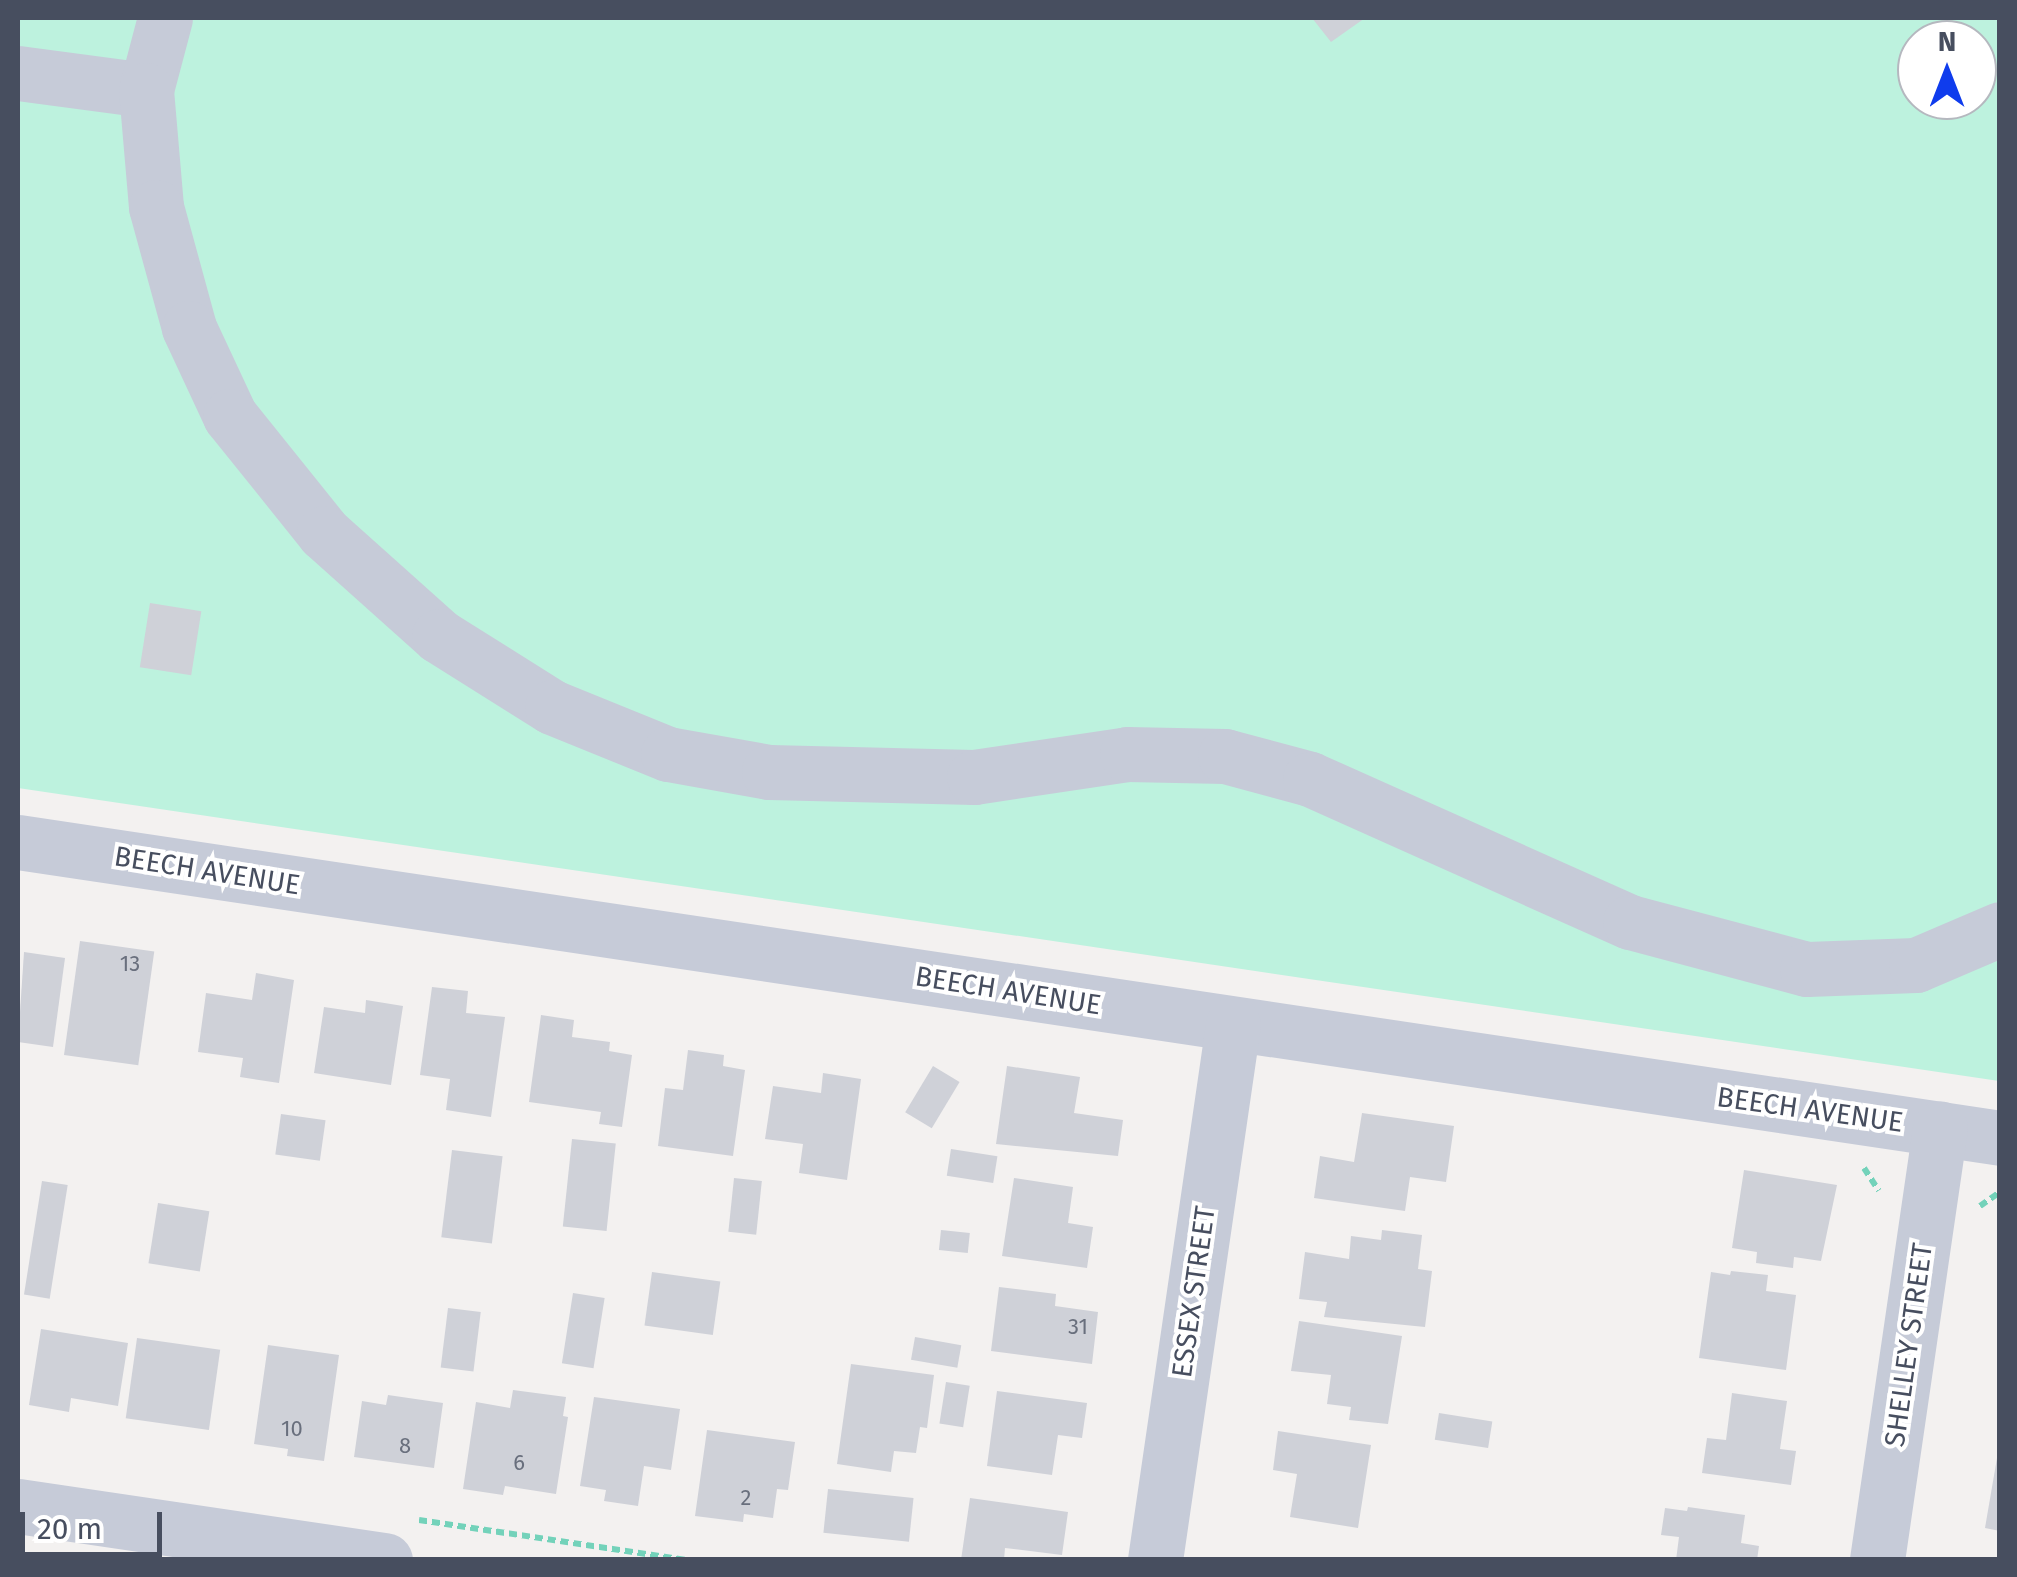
<!DOCTYPE html>
<style>
body{margin:0}
#map{position:relative;width:2017px;height:1577px;overflow:hidden;background:#f3f1f0;font-family:"Fira Sans",sans-serif}
div>[style]{position:absolute}
.green>*{inset:0;background:#bdf2de}
.building>*{inset:0;background:#cfd1d8;transform-origin:0 0}
.path>*{height:6px;margin-top:-3px;transform-origin:0;background:repeating-linear-gradient(90deg,#73d2ba 0 8px,transparent 0 13px)}
.minor>*{height:55px;margin:-27.5px;padding:0 27.5px;transform-origin:27.5px;border-radius:27.5px;background:#c6cbd8}
span{translate:-50% -50%;white-space:nowrap;text-align:center;line-height:1.15;-webkit-text-stroke:8px #fff;paint-order:stroke}
.number-label{font-size:22px;color:#696f7d}
.number-label span{-webkit-text-stroke-width:0}
.street-label{font-size:28px;color:#474e5f}
.frame{position:absolute;inset:0;border:20px solid #474e5f;pointer-events:none}
.north{position:absolute;left:1897px;top:20px;width:100px;height:100px;box-sizing:border-box;background:#fff;border:2px solid #b5b8bf;border-radius:50%;rotate:0deg;font-size:28px;font-weight:700;line-height:40px;text-align:center;color:#474e5f}
.north::after{content:'';display:block;margin:auto;width:35px;height:45px;background:#0f3ced;clip-path:polygon(50% 0,100% 100%,50% 72%,0 100%)}
.scale{position:absolute;left:20px;top:1512px;width:142px;height:45px;box-sizing:border-box;border:5px solid #474e5f;border-top:0;padding-left:12px;font-size:30px;line-height:35px;white-space:nowrap;color:#474e5f;-webkit-text-stroke:8px #fff;paint-order:stroke}
</style>
<div id="map">
<div class="green">
<div style="clip-path:polygon(evenodd,18px 18px,1999px 18px,1999px 1081px,18px 788px,18px 18px,1917px 40px,1977px 40px,1977px 100px,1917px 100px,1917px 40px)"></div>
</div>
<div class="building">
<div style="clip-path:polygon(1312px 18px,1365px 18px,1331px 42px)"></div>
<div style="left:150px;top:603px;width:52px;height:65px;rotate:9deg"></div>
<div style="left:80px;top:941px;width:75px;height:115px;rotate:8deg"></div>
<div style="clip-path:polygon(24px 952px,65px 958px,53px 1047px,18px 1042px)"></div>
<div style="clip-path:polygon(256px 973px,294px 980px,279px 1083px,240px 1077px,243px 1058px,198px 1052px,206px 993px,252px 1000px)"></div>
<div style="clip-path:polygon(432px 987px,468px 991px,466px 1013px,505px 1017px,491px 1117px,446px 1110px,450px 1079px,420px 1075px)"></div>
<div style="clip-path:polygon(366px 1000px,403px 1006px,391px 1085px,314px 1073px,324px 1007px,365px 1013px)"></div>
<div style="clip-path:polygon(541px 1015px,574px 1020px,572px 1037px,610px 1042px,609px 1051px,632px 1055px,622px 1127px,599px 1124px,601px 1112px,529px 1102px)"></div>
<div style="clip-path:polygon(688px 1050px,724px 1055px,723px 1066px,745px 1070px,733px 1156px,658px 1146px,665px 1088px,683px 1090px)"></div>
<div style="left:933px;top:1066px;width:31px;height:54px;rotate:31deg"></div>
<div style="clip-path:polygon(1007px 1066px,1080px 1077px,1074px 1113px,1123px 1120px,1118px 1156px,996px 1144px)"></div>
<div style="clip-path:polygon(823px 1073px,861px 1079px,847px 1180px,799px 1173px,803px 1144px,765px 1139px,773px 1086px,821px 1093px)"></div>
<div style="clip-path:polygon(1362px 1113px,1454px 1126px,1446px 1182px,1410px 1177px,1405px 1211px,1314px 1198px,1320px 1156px,1354px 1162px)"></div>
<div style="left:281px;top:1114px;width:45px;height:41px;rotate:8deg"></div>
<div style="left:572px;top:1139px;width:44px;height:88px;rotate:6deg"></div>
<div style="left:951px;top:1149px;width:47px;height:27px;rotate:9deg"></div>
<div style="left:452px;top:1150px;width:51px;height:88px;rotate:7deg"></div>
<div style="clip-path:polygon(1744px 1170px,1837px 1185px,1821px 1261px,1794px 1257px,1793px 1268px,1756px 1263px,1757px 1252px,1732px 1248px)"></div>
<div style="left:734px;top:1178px;width:28px;height:54px;rotate:6deg"></div>
<div style="clip-path:polygon(1014px 1178px,1073px 1187px,1068px 1223px,1093px 1227px,1087px 1268px,1002px 1256px)"></div>
<div style="left:42px;top:1181px;width:26px;height:115px;rotate:9deg"></div>
<div style="left:158px;top:1203px;width:52px;height:61px;rotate:9deg"></div>
<div style="left:941px;top:1230px;width:29px;height:20px;rotate:6deg"></div>
<div style="clip-path:polygon(1382px 1230px,1422px 1235px,1418px 1269px,1432px 1271px,1425px 1327px,1324px 1317px,1327px 1302px,1299px 1299px,1305px 1252px,1349px 1259px,1351px 1236px,1381px 1240px)"></div>
<div style="clip-path:polygon(1731px 1271px,1768px 1275px,1766px 1291px,1796px 1295px,1786px 1370px,1699px 1358px,1711px 1272px,1730px 1275px)"></div>
<div style="left:652px;top:1272px;width:69px;height:54px;rotate:8deg"></div>
<div style="clip-path:polygon(999px 1287px,1056px 1294px,1055px 1306px,1098px 1312px,1092px 1364px,991px 1351px)"></div>
<div style="left:573px;top:1293px;width:32px;height:71px;rotate:9deg"></div>
<div style="left:448px;top:1308px;width:33px;height:60px;rotate:7deg"></div>
<div style="clip-path:polygon(1299px 1321px,1402px 1336px,1388px 1424px,1349px 1420px,1351px 1407px,1327px 1404px,1331px 1375px,1291px 1371px)"></div>
<div style="clip-path:polygon(41px 1329px,128px 1343px,118px 1406px,71px 1398px,69px 1412px,29px 1405px)"></div>
<div style="left:915px;top:1337px;width:47px;height:23px;rotate:10deg"></div>
<div style="left:137px;top:1338px;width:84px;height:81px;rotate:8deg"></div>
<div style="clip-path:polygon(268px 1345px,339px 1355px,324px 1461px,287px 1456px,288px 1449px,254px 1444px)"></div>
<div style="clip-path:polygon(851px 1364px,934px 1375px,927px 1428px,920px 1427px,916px 1453px,894px 1451px,891px 1472px,837px 1464px)"></div>
<div style="left:946px;top:1382px;width:24px;height:42px;rotate:9deg"></div>
<div style="clip-path:polygon(513px 1390px,566px 1397px,563px 1416px,568px 1417px,556px 1494px,505px 1486px,503px 1495px,463px 1489px,476px 1402px,510px 1408px)"></div>
<div style="clip-path:polygon(997px 1391px,1087px 1403px,1082px 1438px,1058px 1435px,1052px 1475px,987px 1466px)"></div>
<div style="clip-path:polygon(1732px 1393px,1787px 1401px,1780px 1449px,1796px 1451px,1791px 1485px,1702px 1473px,1707px 1438px,1726px 1440px)"></div>
<div style="clip-path:polygon(388px 1395px,443px 1403px,434px 1468px,354px 1457px,362px 1401px,386px 1405px)"></div>
<div style="clip-path:polygon(594px 1397px,680px 1409px,671px 1470px,644px 1466px,638px 1506px,604px 1501px,606px 1490px,580px 1486px)"></div>
<div style="left:1439px;top:1413px;width:54px;height:27px;rotate:9deg"></div>
<div style="clip-path:polygon(707px 1430px,795px 1442px,788px 1490px,777px 1489px,773px 1518px,744px 1514px,743px 1522px,695px 1516px)"></div>
<div style="clip-path:polygon(1278px 1431px,1371px 1445px,1358px 1528px,1290px 1517px,1297px 1474px,1273px 1470px)"></div>
<div style="clip-path:polygon(1997px 1458px,2000px 1458px,2000px 1531px,1985px 1528px)"></div>
<div style="left:828px;top:1489px;width:86px;height:44px;rotate:6deg"></div>
<div style="clip-path:polygon(970px 1498px,1068px 1512px,1062px 1555px,1005px 1548px,1004px 1560px,961px 1560px)"></div>
<div style="clip-path:polygon(1688px 1507px,1745px 1515px,1741px 1543px,1759px 1546px,1757px 1560px,1676px 1560px,1679px 1537px,1661px 1535px,1665px 1508px,1687px 1511px)"></div>
</div>
<div class="path">
<div style="left:1864px;top:1168px;width:27px;rotate:57deg"></div>
<div style="left:1980px;top:1206px;width:24px;rotate:-35deg"></div>
<div style="left:419px;top:1520px;width:270px;rotate:8.5deg"></div>
</div>
<div class="minor">
<div style="left:18px;top:73px;width:129px;rotate:7.6deg"></div>
<div style="left:146px;top:90px;width:74px;rotate:-75.2deg"></div>
<div style="left:146px;top:90px;width:117px;rotate:85.1deg"></div>
<div style="left:156px;top:207px;width:125px;rotate:74.7deg"></div>
<div style="left:189px;top:328px;width:97px;rotate:65deg"></div>
<div style="left:230px;top:416px;width:150px;rotate:51.2deg"></div>
<div style="left:324px;top:533px;width:154px;rotate:41.8deg"></div>
<div style="left:439px;top:636px;width:133px;rotate:32.1deg"></div>
<div style="left:552px;top:707px;width:125px;rotate:22.1deg"></div>
<div style="left:668px;top:754px;width:103px;rotate:10.1deg"></div>
<div style="left:769px;top:772px;width:205px;rotate:1.4deg"></div>
<div style="left:974px;top:777px;width:155px;rotate:-8.5deg"></div>
<div style="left:1127px;top:754px;width:98px;rotate:1.2deg"></div>
<div style="left:1225px;top:756px;width:88px;rotate:15.1deg"></div>
<div style="left:1310px;top:779px;width:350px;rotate:24.1deg"></div>
<div style="left:1630px;top:922px;width:183px;rotate:14.9deg"></div>
<div style="left:1807px;top:969px;width:109px;rotate:-2.1deg"></div>
<div style="left:1916px;top:965px;width:91px;rotate:-23.2deg"></div>
<div style="left:18px;top:842px;width:2004px;rotate:8.49deg"></div>
<div style="left:18px;top:1506px;width:371px;rotate:8.4deg"></div>
<div style="left:1155px;top:1560px;width:541px;rotate:-81.71deg"></div>
<div style="left:1877px;top:1560px;width:436px;rotate:-81.7deg"></div>
</div>
<div class="number-label">
<span style="left:130px;top:964px">13</span>
<span style="left:1078px;top:1327px">31</span>
<span style="left:292px;top:1429px">10</span>
<span style="left:405px;top:1446px">8</span>
<span style="left:519px;top:1463px">6</span>
<span style="left:746px;top:1498px">2</span>
</div>
<div class="street-label">
<span style="left:207px;top:871px;rotate:9deg">BEECH AVENUE</span>
<span style="left:1008px;top:991px;rotate:9deg">BEECH AVENUE</span>
<span style="left:1810px;top:1110px;rotate:8deg">BEECH AVENUE</span>
<span style="left:1194px;top:1292px;rotate:-82deg">ESSEX STREET</span>
<span style="left:1909px;top:1345px;rotate:-82deg">SHELLEY STREET</span>
</div>
<div class="frame"></div>
<div class="north">N</div>
<div class="scale">20 m</div>
</div>
